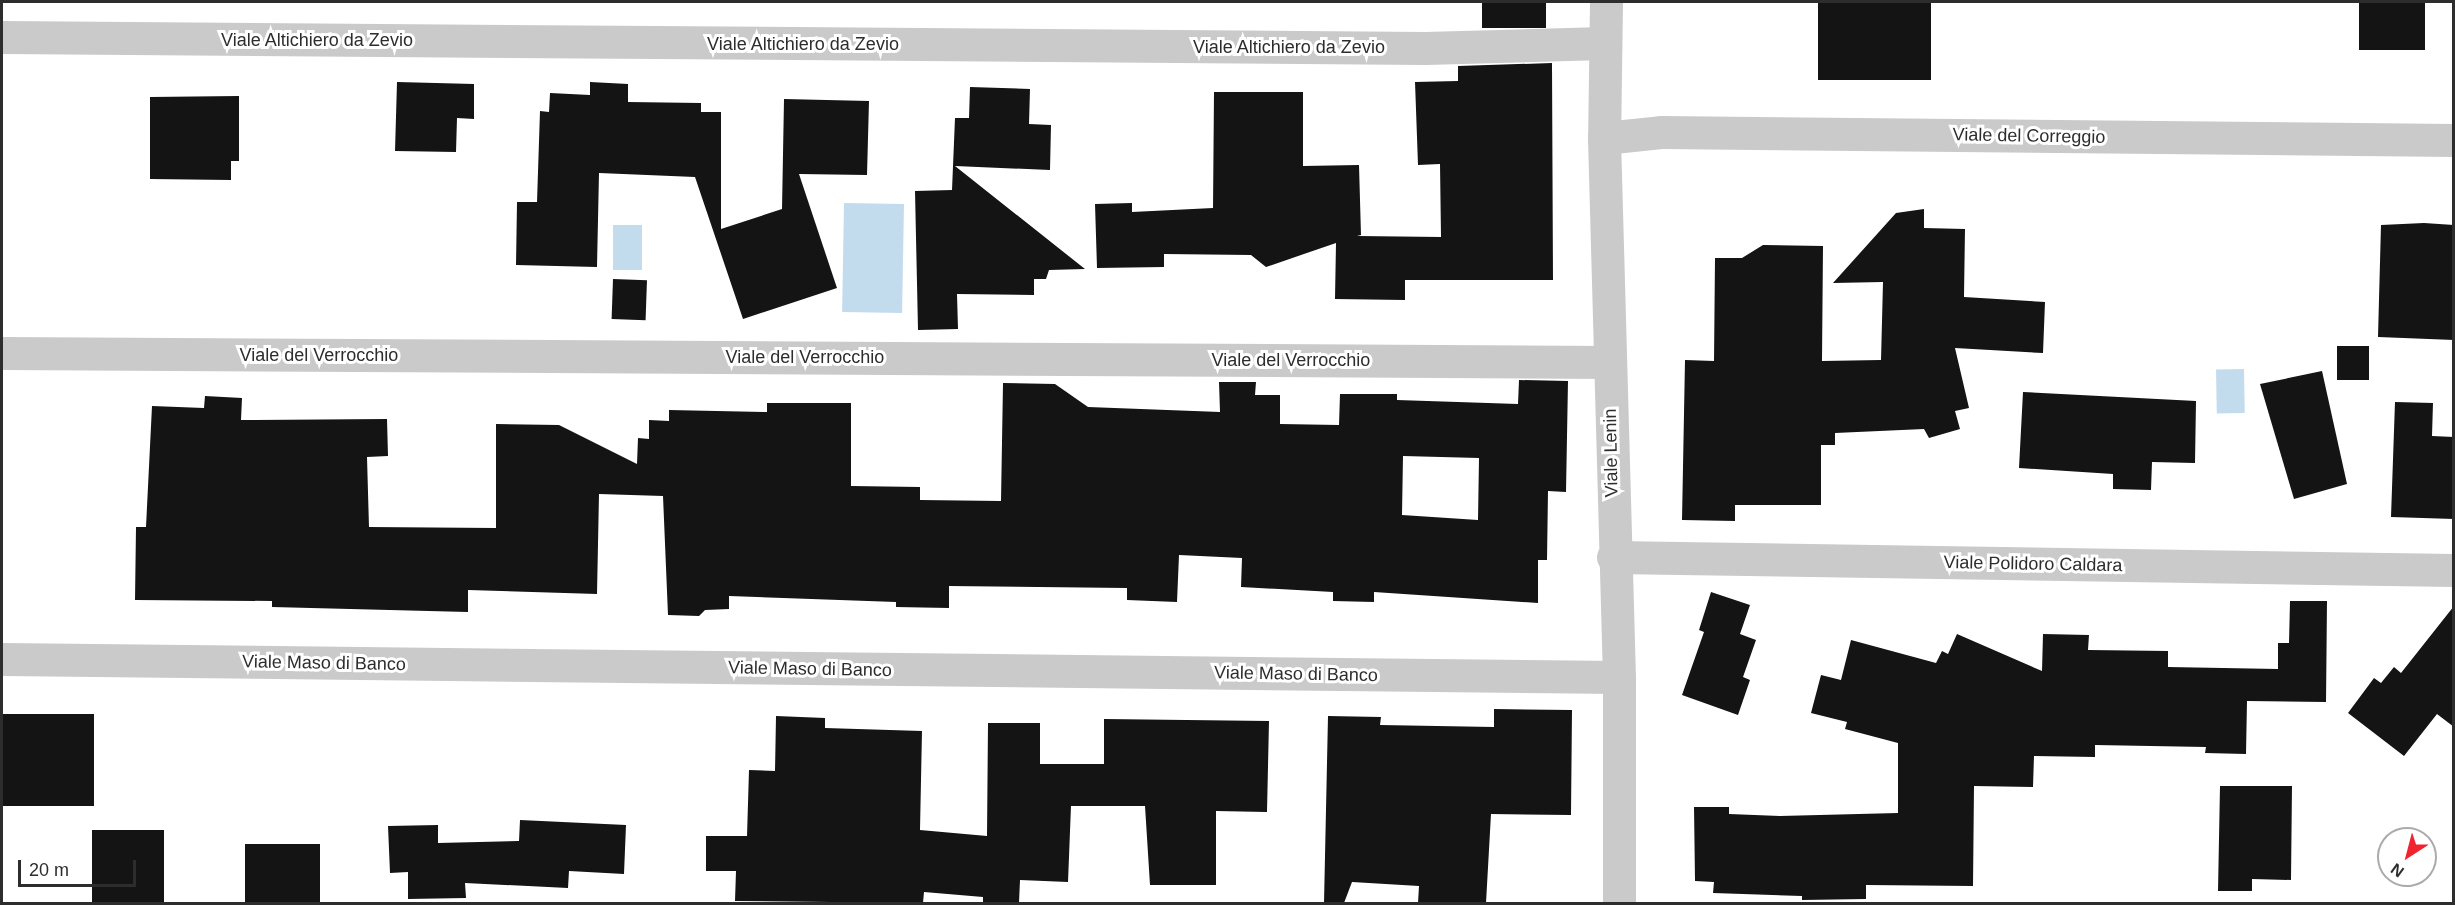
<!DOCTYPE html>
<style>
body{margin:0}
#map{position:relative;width:2455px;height:905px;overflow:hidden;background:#fff;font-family:Helvetica,sans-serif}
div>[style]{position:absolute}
.water>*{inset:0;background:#c3dced;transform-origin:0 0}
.building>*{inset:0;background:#141414;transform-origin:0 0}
.street>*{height:33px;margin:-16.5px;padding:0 16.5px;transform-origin:16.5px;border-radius:16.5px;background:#cacaca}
span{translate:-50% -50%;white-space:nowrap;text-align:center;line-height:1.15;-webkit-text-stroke:6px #fff;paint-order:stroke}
.street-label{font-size:18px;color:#2d2d2d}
.frame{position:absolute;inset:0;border:3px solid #2d2d2d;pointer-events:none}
.north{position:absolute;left:2377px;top:827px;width:60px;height:60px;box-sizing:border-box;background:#fff;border:2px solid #ababab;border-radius:50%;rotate:216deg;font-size:16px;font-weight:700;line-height:24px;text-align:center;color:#2d2d2d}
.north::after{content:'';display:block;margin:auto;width:21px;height:27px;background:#f0232f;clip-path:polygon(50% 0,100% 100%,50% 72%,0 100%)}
.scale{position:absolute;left:18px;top:860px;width:118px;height:27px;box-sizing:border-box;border:3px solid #2d2d2d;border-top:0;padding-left:8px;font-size:18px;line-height:21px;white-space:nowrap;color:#2d2d2d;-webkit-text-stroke:4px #fff;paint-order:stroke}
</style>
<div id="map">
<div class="water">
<div style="left:844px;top:203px;width:60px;height:109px;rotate:1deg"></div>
<div style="left:613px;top:225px;width:29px;height:45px"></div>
<div style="left:2244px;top:369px;width:44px;height:28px;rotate:89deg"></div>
</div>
<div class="building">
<div style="left:1482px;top:2px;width:64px;height:26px"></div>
<div style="left:1818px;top:2px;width:113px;height:78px"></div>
<div style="left:2359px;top:2px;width:66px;height:48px"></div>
<div style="clip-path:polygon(1552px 63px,1553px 280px,1405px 280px,1405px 300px,1335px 299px,1336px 243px,1266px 267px,1251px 255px,1164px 254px,1164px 267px,1097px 268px,1095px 204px,1132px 203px,1132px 212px,1213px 208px,1214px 92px,1303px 92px,1303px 166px,1359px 165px,1361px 235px,1357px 236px,1441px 237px,1440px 164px,1418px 165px,1415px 82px,1458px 81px,1458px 66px)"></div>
<div style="clip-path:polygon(397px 82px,474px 84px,474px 119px,457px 118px,456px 152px,395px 151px)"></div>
<div style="clip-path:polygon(590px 82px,628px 84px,628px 102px,701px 103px,701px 112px,721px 112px,721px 229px,782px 209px,784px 99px,869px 101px,867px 175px,799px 174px,837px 288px,743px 319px,695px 177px,599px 173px,597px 267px,516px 265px,517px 202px,537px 202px,540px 111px,549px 112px,550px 93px,590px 95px)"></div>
<div style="clip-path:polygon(970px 87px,1030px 89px,1029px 124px,1051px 125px,1050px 170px,955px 166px,1085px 269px,1049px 270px,1046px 279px,1034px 279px,1034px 295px,957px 294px,958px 329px,918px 330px,915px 191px,952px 190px,955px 118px,969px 118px)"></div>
<div style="clip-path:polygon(239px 96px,239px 161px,231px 161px,231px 180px,150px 179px,150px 97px)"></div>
<div style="clip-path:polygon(1924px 209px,1924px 228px,1965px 229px,1964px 297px,2045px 302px,2043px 353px,1955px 348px,1969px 408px,1955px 411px,1960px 429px,1929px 438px,1924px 429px,1835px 433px,1835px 445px,1821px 445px,1821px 505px,1735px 505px,1735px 521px,1682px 520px,1685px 360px,1714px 361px,1715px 258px,1742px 258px,1763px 245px,1823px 246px,1822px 361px,1881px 360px,1883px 282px,1833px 283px,1896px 213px)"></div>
<div style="clip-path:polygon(2424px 223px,2454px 225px,2454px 340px,2378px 337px,2381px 225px)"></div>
<div style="left:613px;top:279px;width:34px;height:40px;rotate:2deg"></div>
<div style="left:2337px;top:346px;width:32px;height:34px"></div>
<div style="clip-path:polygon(2322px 371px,2347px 484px,2294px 499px,2260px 384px)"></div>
<div style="clip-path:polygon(evenodd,1519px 380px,1568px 381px,1566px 492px,1548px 491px,1547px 560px,1538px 560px,1538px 603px,1374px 592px,1374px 602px,1333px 601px,1333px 592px,1241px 587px,1242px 558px,1179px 555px,1177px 602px,1127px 600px,1127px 588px,949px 586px,949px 608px,896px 607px,896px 602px,729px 596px,729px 609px,705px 610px,699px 616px,668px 615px,663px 496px,599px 494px,597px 594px,468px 590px,468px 612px,272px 607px,272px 601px,135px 600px,136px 527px,146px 527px,152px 406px,204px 408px,205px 396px,242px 398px,241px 420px,387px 419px,388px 456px,367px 457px,369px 527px,496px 528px,496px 424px,559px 425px,637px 464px,638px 438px,649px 439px,649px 420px,669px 421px,669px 410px,767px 412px,767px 403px,851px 403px,851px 486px,920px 487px,920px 500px,1001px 501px,1003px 383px,1055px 384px,1088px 407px,1220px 412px,1219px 382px,1256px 382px,1255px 395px,1280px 395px,1280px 424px,1339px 425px,1340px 394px,1397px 394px,1397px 400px,1518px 404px,1519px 380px,1403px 456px,1479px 458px,1478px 520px,1402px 515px,1403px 456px)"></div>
<div style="clip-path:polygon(2023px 392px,2196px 401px,2195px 463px,2152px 462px,2151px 490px,2113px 489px,2113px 474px,2019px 468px)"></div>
<div style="clip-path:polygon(2395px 402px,2433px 403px,2432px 436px,2454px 437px,2454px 519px,2391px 517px)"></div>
<div style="clip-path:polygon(1711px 592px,1750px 605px,1740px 634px,1756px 640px,1743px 677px,1750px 680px,1738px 715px,1682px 695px,1704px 632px,1699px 630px)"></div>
<div style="clip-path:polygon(2290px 601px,2327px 601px,2326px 702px,2247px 701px,2246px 754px,2205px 753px,2206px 747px,2095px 745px,2095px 757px,2034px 756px,2033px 787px,1974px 786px,1973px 886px,1866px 885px,1866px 899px,1802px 900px,1802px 896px,1713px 893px,1714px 882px,1695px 881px,1694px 807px,1729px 807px,1729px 814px,1780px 816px,1898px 813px,1898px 743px,1845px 729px,1847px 722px,1811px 713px,1821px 675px,1841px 680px,1851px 640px,1936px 663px,1942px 651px,1948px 654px,1957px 634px,2042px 671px,2043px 634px,2089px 635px,2088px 650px,2168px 651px,2168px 667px,2278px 669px,2278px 643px,2289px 643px)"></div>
<div style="clip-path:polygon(2454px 606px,2454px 727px,2437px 714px,2404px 756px,2348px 713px,2374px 678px,2381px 683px,2394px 667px,2401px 673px)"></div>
<div style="clip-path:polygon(1494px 709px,1572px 710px,1571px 815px,1491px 814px,1486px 903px,1418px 903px,1419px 886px,1352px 882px,1344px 903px,1324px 903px,1328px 716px,1381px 717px,1380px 725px,1494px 727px)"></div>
<div style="left:2px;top:714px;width:92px;height:92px"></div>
<div style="clip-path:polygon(776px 716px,825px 718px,825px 728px,922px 731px,920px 830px,987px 836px,988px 723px,1040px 723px,1040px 764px,1104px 764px,1104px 719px,1269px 721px,1267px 812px,1216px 811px,1216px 885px,1150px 885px,1145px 806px,1071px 806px,1068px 882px,1020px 880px,1019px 903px,983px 903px,983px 897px,924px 892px,923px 903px,735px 901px,736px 871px,706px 871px,706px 836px,747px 836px,749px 770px,775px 771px)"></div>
<div style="clip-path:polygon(2220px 786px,2292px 786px,2291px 880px,2252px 879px,2252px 891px,2218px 891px)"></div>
<div style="clip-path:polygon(520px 820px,626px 825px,624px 874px,569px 871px,568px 888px,465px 883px,466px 898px,408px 899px,408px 872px,390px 873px,388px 826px,438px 825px,438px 843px,519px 841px)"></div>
<div style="left:92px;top:830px;width:72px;height:73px"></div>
<div style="left:245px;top:844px;width:75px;height:59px"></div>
</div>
<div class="street">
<div style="left:1606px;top:2px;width:136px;rotate:90.8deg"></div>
<div style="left:1604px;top:138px;width:539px;rotate:88.41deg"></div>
<div style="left:1619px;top:677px;width:227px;rotate:90deg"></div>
<div style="left:2px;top:37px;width:1423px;rotate:0.44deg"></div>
<div style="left:1425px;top:48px;width:179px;rotate:-1.6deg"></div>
<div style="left:1604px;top:138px;width:57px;rotate:-6deg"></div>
<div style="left:1661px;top:132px;width:793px;rotate:0.58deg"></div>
<div style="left:2px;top:353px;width:1607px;rotate:0.32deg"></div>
<div style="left:1613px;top:557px;width:841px;rotate:0.89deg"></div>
<div style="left:2px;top:659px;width:1617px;rotate:0.64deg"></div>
</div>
<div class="street-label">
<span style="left:317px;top:40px">Viale Altichiero da Zevio</span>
<span style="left:803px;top:44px">Viale Altichiero da Zevio</span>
<span style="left:1289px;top:47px">Viale Altichiero da Zevio</span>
<span style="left:2029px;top:136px;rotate:1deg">Viale del Correggio</span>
<span style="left:319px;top:355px">Viale del Verrocchio</span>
<span style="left:805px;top:357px">Viale del Verrocchio</span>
<span style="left:1291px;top:360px">Viale del Verrocchio</span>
<span style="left:1611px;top:453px;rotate:-91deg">Viale Lenin</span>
<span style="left:2033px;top:564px;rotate:1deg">Viale Polidoro Caldara</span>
<span style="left:324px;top:663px;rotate:1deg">Viale Maso di Banco</span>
<span style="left:810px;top:669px;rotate:1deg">Viale Maso di Banco</span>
<span style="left:1296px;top:674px;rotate:1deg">Viale Maso di Banco</span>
</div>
<div class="frame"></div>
<div class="north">N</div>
<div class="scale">20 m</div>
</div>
